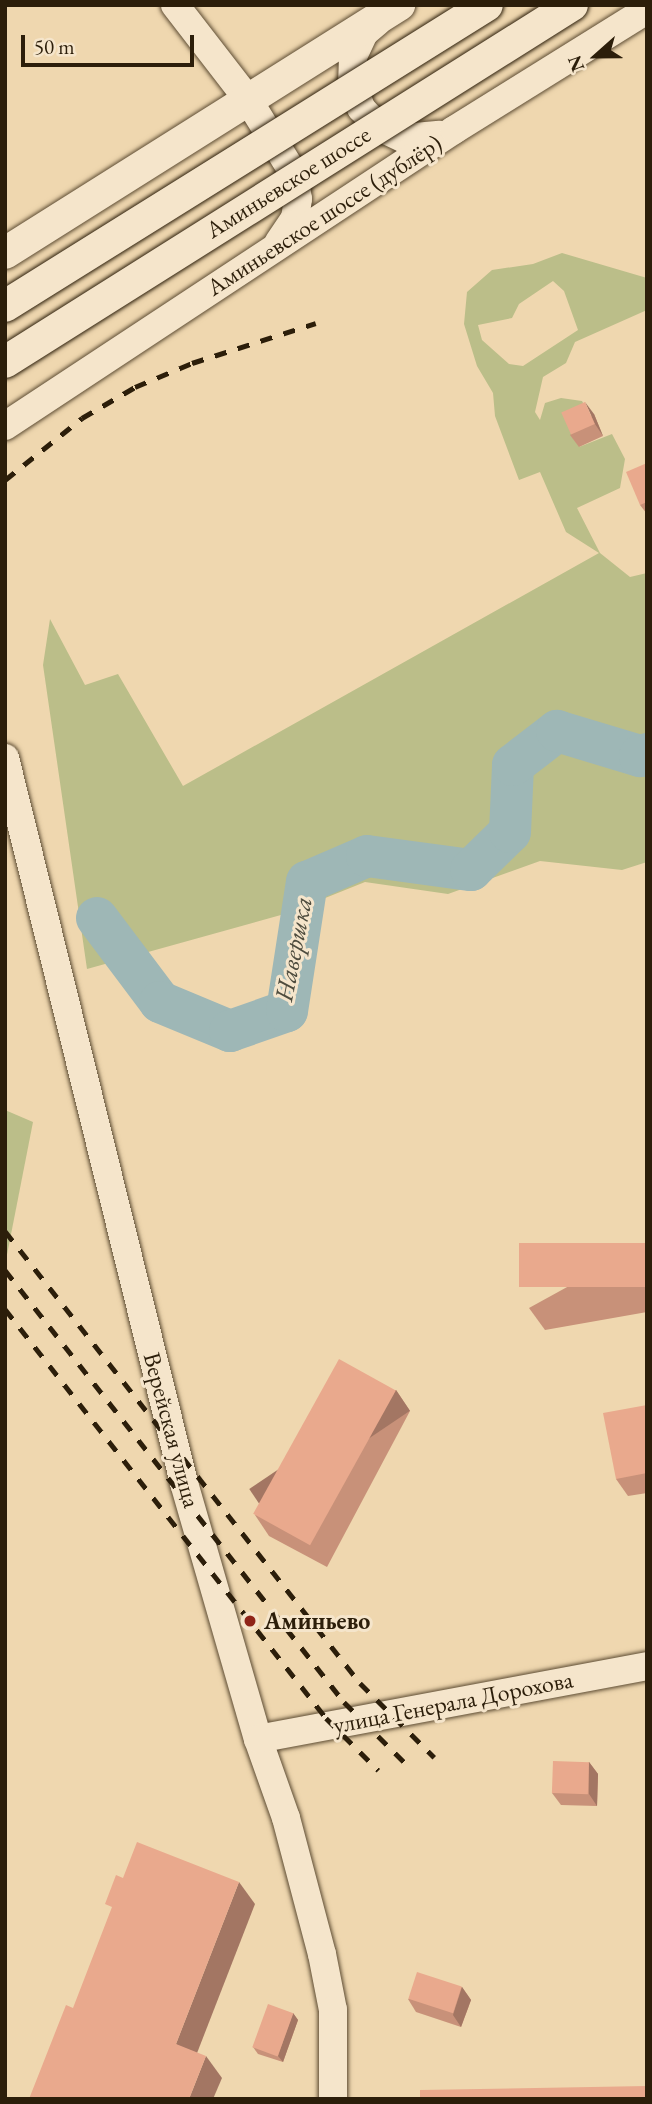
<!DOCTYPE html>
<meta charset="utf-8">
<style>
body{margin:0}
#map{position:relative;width:652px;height:2104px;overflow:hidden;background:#efd7af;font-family:"EB Garamond",serif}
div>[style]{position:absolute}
.green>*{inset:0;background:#bbbe89}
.river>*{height:42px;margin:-21px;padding:0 21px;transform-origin:21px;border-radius:21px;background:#9eb7b6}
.roads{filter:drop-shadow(0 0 2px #5d4c33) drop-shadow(0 0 2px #5d4c33)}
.tertiary>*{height:28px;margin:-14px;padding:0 14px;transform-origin:14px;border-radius:14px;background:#f5e5cb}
.secondary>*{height:32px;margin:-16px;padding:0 16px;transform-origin:16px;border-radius:16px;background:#f5e5cb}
.rail>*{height:5px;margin-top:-2.5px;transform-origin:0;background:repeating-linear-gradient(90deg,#2c1e0a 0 12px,transparent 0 24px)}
.bridges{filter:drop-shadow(0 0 2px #2c1e0a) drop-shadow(0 0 2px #2c1e0a)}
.secondary-bridge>*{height:32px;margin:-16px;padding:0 16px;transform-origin:16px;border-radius:16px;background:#f5e5cb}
.wall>*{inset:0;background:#c89179}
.shaded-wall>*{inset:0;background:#a37663;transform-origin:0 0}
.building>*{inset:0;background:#e9a98d;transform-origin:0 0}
.dots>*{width:19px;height:19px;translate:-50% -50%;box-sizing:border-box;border:4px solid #f5e5cb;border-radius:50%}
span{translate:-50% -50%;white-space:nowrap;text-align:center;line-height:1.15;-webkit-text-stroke:6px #f5e5cb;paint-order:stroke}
.street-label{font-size:24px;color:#2c1e0a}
.poi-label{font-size:24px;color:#2c1e0a;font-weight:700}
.left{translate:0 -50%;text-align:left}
.water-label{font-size:26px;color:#4e4c3e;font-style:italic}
.frame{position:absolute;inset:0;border:7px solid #2c1e0a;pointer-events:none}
.north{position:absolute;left:561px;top:21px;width:70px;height:70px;-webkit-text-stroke:5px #f5e5cb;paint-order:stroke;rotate:249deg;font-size:19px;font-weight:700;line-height:28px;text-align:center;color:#2c1e0a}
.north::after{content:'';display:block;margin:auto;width:24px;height:32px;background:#2c1e0a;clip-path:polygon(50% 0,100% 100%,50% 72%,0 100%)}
.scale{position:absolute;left:21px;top:35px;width:173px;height:32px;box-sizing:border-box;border:4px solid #2c1e0a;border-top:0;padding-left:9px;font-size:21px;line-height:24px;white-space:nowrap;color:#2c1e0a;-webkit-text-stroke:5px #f5e5cb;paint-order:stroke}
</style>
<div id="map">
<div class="green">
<div style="clip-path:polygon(evenodd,562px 253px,647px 278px,647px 310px,575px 342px,566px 363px,543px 377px,535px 412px,540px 420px,545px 403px,561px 398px,582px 401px,590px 416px,579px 447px,612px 434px,625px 459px,620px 488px,577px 508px,600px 553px,630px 577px,647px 573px,647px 862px,622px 870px,540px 861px,448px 894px,365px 882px,288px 913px,87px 969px,43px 665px,50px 619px,85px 685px,118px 674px,183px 786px,599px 553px,566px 532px,540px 472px,519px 480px,495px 416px,493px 393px,477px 366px,464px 324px,467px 292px,492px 270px,533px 264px,562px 253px,553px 281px,564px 291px,578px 330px,523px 366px,509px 364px,482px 340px,478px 325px,512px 318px,519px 304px,553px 281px)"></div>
<div style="clip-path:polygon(5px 1110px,33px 1122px,5px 1265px)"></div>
</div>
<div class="river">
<div style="left:97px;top:918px;width:105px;rotate:53.1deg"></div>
<div style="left:160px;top:1002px;width:76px;rotate:22.5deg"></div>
<div style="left:230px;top:1031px;width:60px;rotate:-19.3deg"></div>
<div style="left:287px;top:1011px;width:131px;rotate:-81.2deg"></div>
<div style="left:307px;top:882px;width:65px;rotate:-23.4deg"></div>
<div style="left:367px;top:856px;width:105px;rotate:7.7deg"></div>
<div style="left:471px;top:870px;width:54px;rotate:-44.3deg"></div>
<div style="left:510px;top:832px;width:67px;rotate:-87.4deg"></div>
<div style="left:513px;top:765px;width:56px;rotate:-37.7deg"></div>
<div style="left:557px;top:731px;width:87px;rotate:16.8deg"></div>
<div style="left:640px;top:756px;width:7px;rotate:-16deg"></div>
</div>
<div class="roads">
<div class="tertiary">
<div style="left:175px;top:5px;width:118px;rotate:52.3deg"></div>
<div style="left:247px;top:98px;width:89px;rotate:58.3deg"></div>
<div style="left:294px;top:174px;width:25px;rotate:81deg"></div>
<div style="left:298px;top:199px;width:19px;rotate:99deg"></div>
<div style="left:295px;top:218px;width:29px;rotate:124deg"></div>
<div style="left:377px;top:22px;width:17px;rotate:140deg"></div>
<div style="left:364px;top:33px;width:26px;rotate:115deg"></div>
<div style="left:353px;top:57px;width:26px;rotate:92deg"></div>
<div style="left:352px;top:83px;width:27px;rotate:70deg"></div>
<div style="left:361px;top:108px;width:26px;rotate:47deg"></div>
<div style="left:379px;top:127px;width:26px;rotate:25deg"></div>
<div style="left:403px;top:138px;width:37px;rotate:-5deg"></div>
<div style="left:5px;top:426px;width:538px;rotate:-33.39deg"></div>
<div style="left:454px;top:130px;width:227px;rotate:-31.9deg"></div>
<div style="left:5px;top:758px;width:747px;rotate:76.13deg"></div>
<div style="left:184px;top:1483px;width:266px;rotate:73.9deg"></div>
<div style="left:258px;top:1739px;width:84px;rotate:70.5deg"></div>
<div style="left:286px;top:1818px;width:141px;rotate:75.2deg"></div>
<div style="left:322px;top:1954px;width:57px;rotate:78.9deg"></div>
<div style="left:333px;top:2010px;width:89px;rotate:90deg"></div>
<div style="left:258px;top:1739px;width:396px;rotate:-10.6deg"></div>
</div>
<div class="secondary">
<div style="left:5px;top:253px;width:466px;rotate:-32.2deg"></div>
</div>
</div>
<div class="rail">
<div style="left:5px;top:480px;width:99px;rotate:-38.8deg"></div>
<div style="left:82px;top:418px;width:61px;rotate:-30.3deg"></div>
<div style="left:135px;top:387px;width:62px;rotate:-22.8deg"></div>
<div style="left:192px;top:363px;width:130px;rotate:-17.9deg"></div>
<div style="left:5px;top:1231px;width:575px;rotate:51.85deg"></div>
<div style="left:360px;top:1683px;width:105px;rotate:45deg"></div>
<div style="left:5px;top:1270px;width:549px;rotate:51.88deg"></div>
<div style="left:344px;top:1702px;width:85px;rotate:45deg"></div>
<div style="left:5px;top:1309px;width:520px;rotate:51.87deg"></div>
<div style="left:326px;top:1718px;width:74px;rotate:45deg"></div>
</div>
<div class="bridges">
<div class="secondary-bridge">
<div style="left:5px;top:306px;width:568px;rotate:-31.98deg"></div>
<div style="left:5px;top:362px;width:670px;rotate:-32.2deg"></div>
</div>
</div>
<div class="wall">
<div style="clip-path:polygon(594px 414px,603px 436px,579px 447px,570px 435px)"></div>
<div style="clip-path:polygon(647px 463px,647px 514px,640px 505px)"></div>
<div style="clip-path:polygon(647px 1243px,647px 1312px,545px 1330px,529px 1308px)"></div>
<div style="clip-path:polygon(396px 1390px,410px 1411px,327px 1567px,269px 1536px,255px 1515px)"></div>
<div style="clip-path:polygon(647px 1405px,647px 1493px,628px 1496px,616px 1479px)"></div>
<div style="clip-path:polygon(589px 1762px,598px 1774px,597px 1806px,561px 1805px,552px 1793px)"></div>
<div style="clip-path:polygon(462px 1987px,471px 2000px,461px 2027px,416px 2012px,408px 1999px)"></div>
<div style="clip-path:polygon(293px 2013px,298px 2020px,283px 2062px,258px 2054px,253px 2047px)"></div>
</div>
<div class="shaded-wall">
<div style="clip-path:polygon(585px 402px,594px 414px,603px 436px,595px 424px)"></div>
<div style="left:396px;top:1390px;width:25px;height:177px;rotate:56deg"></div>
<div style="clip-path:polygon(589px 1762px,598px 1774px,597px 1806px,589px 1794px)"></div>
<div style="clip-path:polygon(239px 1882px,255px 1904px,192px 2066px,176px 2044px)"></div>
<div style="clip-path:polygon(462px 1987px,471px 2000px,461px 2027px,453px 2015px)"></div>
<div style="clip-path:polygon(293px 2013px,298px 2020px,283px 2062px,278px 2056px)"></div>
<div style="clip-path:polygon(206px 2056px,222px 2078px,213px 2099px,189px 2099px)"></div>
</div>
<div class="building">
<div style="left:585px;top:402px;width:24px;height:26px;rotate:66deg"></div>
<div style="clip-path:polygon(647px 463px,647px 502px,640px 505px,626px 472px)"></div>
<div style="left:647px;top:1243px;width:44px;height:128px;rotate:90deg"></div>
<div style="left:339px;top:1359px;width:65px;height:177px;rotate:29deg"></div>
<div style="clip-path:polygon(647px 1405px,647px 1473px,616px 1479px,603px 1413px)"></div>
<div style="left:553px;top:1761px;width:36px;height:32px;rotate:2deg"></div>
<div style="clip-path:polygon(137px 1842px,239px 1882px,176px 2044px,206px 2056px,189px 2099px,29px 2099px,66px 2005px,73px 2008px,112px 1907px,105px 1904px,116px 1875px,123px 1878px)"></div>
<div style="left:417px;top:1972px;width:47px;height:28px;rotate:18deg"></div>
<div style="left:268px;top:2004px;width:27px;height:46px;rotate:20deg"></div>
<div style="clip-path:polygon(647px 2086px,647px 2099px,420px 2099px,420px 2090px)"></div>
</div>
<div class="dots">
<div style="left:250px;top:1621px;background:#8f2418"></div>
</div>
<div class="street-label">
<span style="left:288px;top:182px;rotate:-32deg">Аминьевское шоссе</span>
<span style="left:324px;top:215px;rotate:-33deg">Аминьевское шоссе (дублёр)</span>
<span style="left:172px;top:1430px;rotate:75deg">Верейская улица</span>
<span style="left:453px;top:1702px;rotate:-11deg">улица Генерала Дорохова</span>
</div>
<div class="poi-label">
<span class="left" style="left:264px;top:1621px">Аминьево</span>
</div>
<div class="water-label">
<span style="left:294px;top:949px;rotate:-79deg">Навершка</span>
</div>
<div class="frame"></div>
<div class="north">N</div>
<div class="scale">50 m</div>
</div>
